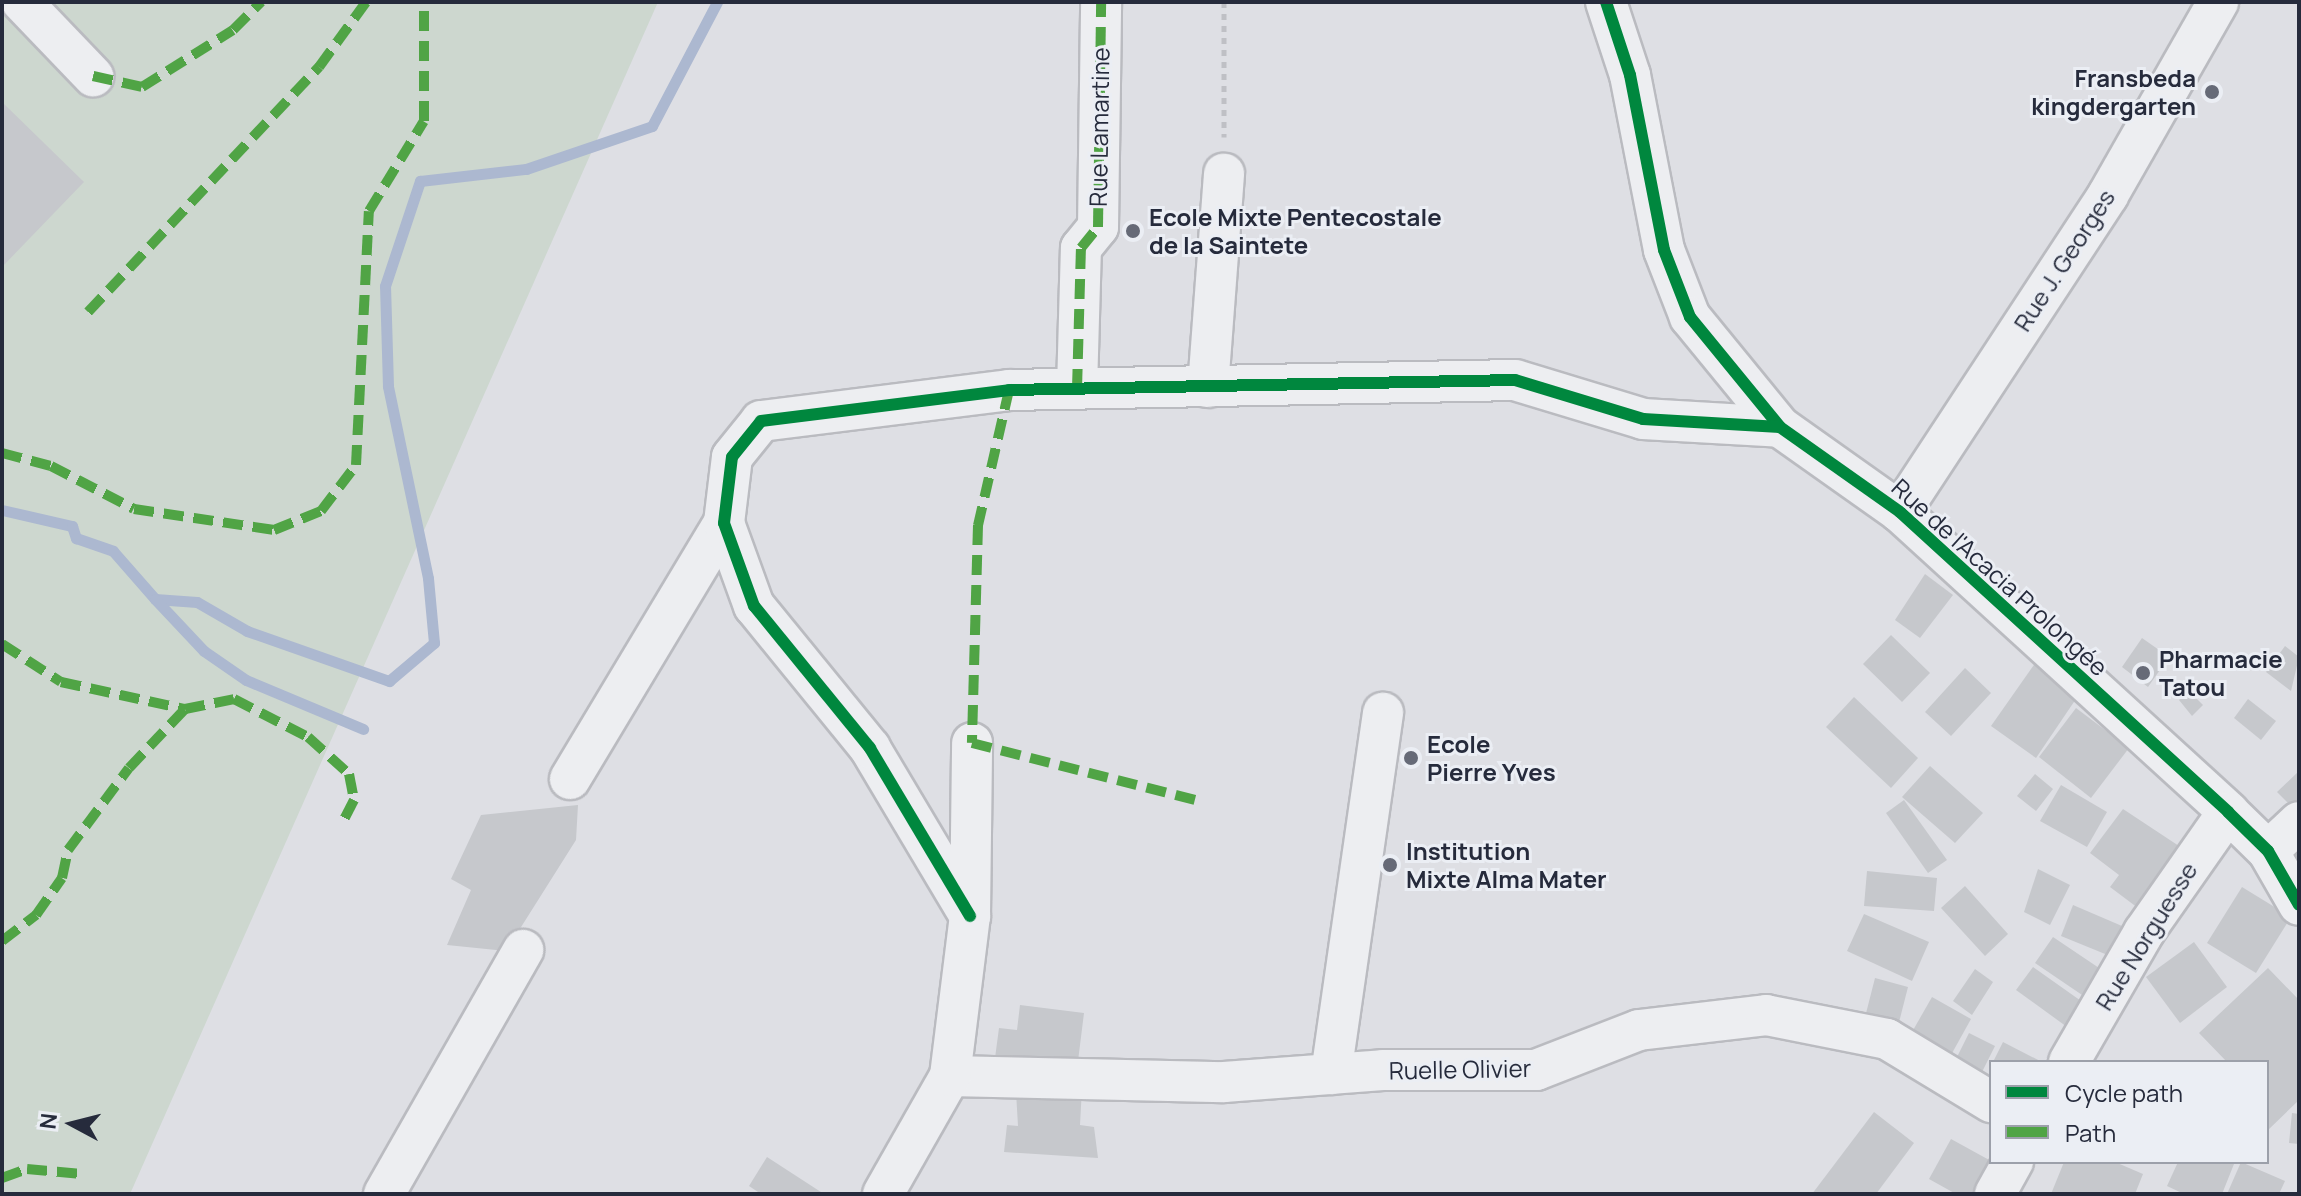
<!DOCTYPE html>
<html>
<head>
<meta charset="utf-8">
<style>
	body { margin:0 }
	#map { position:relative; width:2301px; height:1196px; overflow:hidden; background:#dedfe4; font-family:Manrope,sans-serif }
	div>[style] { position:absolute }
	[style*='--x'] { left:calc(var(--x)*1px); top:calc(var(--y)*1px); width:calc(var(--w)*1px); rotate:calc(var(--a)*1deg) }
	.green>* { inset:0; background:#cdd7cf }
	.stream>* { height:11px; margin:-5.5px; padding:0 5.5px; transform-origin:5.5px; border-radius:5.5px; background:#acb8d0 }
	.building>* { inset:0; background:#c6c8cc }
	.path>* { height:5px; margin-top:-2.5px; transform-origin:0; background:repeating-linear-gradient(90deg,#bfc0c5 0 6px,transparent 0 12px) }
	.roads { filter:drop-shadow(2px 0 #babbc0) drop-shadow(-2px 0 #babbc0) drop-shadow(0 2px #babbc0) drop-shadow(0 -2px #babbc0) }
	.minor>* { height:40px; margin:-20px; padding:0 20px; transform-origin:20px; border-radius:20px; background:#edeef1 }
	.quiet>* { height:10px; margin-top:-5px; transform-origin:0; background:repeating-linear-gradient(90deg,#50a445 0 20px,transparent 0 30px) }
	.cycleway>* { height:12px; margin:-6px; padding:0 6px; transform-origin:6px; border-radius:6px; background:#00873e }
	.dots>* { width:22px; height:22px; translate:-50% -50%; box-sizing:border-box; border:4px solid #ebeef4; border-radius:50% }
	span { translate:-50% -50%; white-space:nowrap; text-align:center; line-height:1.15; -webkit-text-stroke:6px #ebeef4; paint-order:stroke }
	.poi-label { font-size:24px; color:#262b3c; font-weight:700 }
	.right { translate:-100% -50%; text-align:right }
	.left { translate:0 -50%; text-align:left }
	.street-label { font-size:24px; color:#262b3c }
	.frame { position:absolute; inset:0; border:4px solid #262b3c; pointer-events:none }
	.legend { position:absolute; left:1989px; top:1060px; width:280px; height:104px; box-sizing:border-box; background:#ebeef4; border:2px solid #9ca0aa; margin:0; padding:10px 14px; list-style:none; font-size:24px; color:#262b3c }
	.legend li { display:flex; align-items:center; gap:16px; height:40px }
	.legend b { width:40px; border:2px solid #9ca0aa }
	.north { position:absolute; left:32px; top:1084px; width:80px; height:80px; -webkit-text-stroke:6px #ebeef4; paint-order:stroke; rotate:277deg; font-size:22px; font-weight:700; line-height:32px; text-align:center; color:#262b3c }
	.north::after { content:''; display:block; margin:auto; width:28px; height:36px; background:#262b3c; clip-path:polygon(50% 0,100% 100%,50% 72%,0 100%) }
</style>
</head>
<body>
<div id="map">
	<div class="green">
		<div style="clip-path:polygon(2px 2px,658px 2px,130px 1194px,2px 1194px)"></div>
	</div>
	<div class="stream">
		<div style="--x:2;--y:510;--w:72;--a:12.9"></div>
		<div style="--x:72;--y:526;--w:13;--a:72"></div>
		<div style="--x:76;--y:538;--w:39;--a:19"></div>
		<div style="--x:113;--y:551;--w:64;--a:48.8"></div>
		<div style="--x:155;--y:599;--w:42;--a:4.1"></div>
		<div style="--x:197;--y:602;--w:58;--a:30.1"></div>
		<div style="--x:247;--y:631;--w:151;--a:19.4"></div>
		<div style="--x:389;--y:681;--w:59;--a:-40.2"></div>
		<div style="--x:434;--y:643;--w:65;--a:-95.3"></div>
		<div style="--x:428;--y:578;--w:196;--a:-101.8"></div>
		<div style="--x:388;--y:386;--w:100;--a:-91.7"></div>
		<div style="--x:385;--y:286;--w:111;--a:-71.6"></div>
		<div style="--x:420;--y:181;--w:107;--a:-6.5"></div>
		<div style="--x:526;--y:169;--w:133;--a:-18.8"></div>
		<div style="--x:652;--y:126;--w:140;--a:-62.3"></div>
		<div style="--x:155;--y:599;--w:71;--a:46.7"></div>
		<div style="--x:204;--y:651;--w:51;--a:34.6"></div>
		<div style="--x:246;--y:680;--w:127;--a:22.7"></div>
	</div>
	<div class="building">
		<div style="clip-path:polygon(2px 102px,84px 182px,2px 267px)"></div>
		<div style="clip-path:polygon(1925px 574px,1953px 595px,1920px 638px,1895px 620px)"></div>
		<div style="clip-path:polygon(1891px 635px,1930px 673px,1902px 702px,1863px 664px)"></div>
		<div style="clip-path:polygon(2142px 638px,2169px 657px,2148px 687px,2122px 667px)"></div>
		<div style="clip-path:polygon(2285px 646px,2299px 657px,2291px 691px,2266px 672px)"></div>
		<div style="clip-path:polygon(2036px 662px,2080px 693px,2036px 758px,1991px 726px)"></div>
		<div style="clip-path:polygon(1965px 668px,1991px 693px,1951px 736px,1925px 712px)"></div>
		<div style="clip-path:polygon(2189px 691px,2203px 705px,2192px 716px,2179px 700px)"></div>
		<div style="clip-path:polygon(1854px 697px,1918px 758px,1891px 788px,1826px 727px)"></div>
		<div style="clip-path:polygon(2248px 699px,2276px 721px,2261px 740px,2234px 718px)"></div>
		<div style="clip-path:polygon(2076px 708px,2129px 748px,2091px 798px,2039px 757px)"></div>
		<div style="clip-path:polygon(1930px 766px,1983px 813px,1955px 843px,1902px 797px)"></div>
		<div style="clip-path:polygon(2299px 771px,2299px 814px,2277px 792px)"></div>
		<div style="clip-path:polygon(2035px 774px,2053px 789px,2036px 811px,2017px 796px)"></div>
		<div style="clip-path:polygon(2061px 785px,2107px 812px,2087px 847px,2040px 821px)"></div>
		<div style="clip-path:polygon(1904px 800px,1947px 860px,1928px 873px,1886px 813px)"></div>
		<div style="clip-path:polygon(578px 805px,576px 840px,506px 951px,447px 945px,471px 890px,451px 879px,481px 815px)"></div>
		<div style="clip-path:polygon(2123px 809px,2182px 848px,2138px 908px,2110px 887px,2119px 875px,2090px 853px)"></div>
		<div style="clip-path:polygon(2038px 869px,2070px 885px,2050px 925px,2024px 912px)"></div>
		<div style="clip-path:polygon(1867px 871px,1937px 878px,1934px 911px,1864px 906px)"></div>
		<div style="clip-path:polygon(1965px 886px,2008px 934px,1985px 956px,1941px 908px)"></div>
		<div style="clip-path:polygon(2242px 887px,2291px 917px,2256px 973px,2207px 943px)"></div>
		<div style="clip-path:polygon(2073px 905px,2122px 926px,2110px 956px,2061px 936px)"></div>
		<div style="clip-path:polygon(1864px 914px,1929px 942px,1912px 981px,1847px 951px)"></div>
		<div style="clip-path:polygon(2053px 937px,2105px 972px,2088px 999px,2035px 963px)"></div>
		<div style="clip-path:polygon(2194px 942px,2227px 987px,2180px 1023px,2146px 977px)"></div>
		<div style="clip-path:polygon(2033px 967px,2091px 1008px,2074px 1032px,2016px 990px)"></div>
		<div style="clip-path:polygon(2268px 968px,2299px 1000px,2299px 1100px,2267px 1131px,2267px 1062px,2227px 1062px,2199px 1033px)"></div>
		<div style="clip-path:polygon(1975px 969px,1993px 982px,1972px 1015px,1953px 1001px)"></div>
		<div style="clip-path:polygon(1875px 978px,1908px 987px,1895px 1038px,1862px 1029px)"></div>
		<div style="clip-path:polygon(1932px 997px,1971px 1019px,1951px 1055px,1912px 1032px)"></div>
		<div style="clip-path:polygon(1020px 1005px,1084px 1013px,1077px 1069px,995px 1058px,999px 1028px,1017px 1030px)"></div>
		<div style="clip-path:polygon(1969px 1033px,1995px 1046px,1978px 1080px,1952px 1067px)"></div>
		<div style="clip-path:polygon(2003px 1042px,2042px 1062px,1993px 1062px)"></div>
		<div style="clip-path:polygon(1082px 1088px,1080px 1125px,1094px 1127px,1098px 1158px,1004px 1152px,1007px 1125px,1018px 1126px,1016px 1092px)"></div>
		<div style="clip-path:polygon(1874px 1112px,1914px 1143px,1876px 1194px,1812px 1194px)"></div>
		<div style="clip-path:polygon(2292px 1113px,2299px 1114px,2299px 1144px,2289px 1143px)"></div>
		<div style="clip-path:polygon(1951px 1139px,1991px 1161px,1985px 1194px,1956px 1194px,1929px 1179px)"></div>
		<div style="clip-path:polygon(767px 1157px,824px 1194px,761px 1194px,749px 1186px)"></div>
		<div style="clip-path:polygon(2064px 1162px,2115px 1162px,2143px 1174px,2135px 1194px,2051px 1194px)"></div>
		<div style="clip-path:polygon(2178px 1162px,2229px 1162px,2234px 1164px,2222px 1194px,2184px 1194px,2167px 1186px)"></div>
		<div style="clip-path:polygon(2241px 1162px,2285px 1181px,2279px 1194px,2227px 1194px)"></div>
	</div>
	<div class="path">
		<div style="--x:1224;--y:2;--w:135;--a:90"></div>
	</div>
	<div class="roads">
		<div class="minor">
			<div style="--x:22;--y:2;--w:103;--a:46.2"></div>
			<div style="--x:1606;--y:2;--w:77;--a:71.8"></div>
			<div style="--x:1630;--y:75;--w:178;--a:79"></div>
			<div style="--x:1664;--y:250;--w:72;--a:68.8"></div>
			<div style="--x:1690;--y:317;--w:142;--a:50.7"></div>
			<div style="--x:1780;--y:427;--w:147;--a:35.3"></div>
			<div style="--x:1900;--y:512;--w:445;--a:42.4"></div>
			<div style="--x:2228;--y:812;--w:56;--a:44.3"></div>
			<div style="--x:2268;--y:851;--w:62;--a:60.1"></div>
			<div style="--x:1208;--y:387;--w:214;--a:-85.7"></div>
			<div style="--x:1077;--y:389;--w:141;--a:-88.4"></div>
			<div style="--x:1081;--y:248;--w:27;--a:-51"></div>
			<div style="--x:1098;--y:227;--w:225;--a:-89.2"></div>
			<div style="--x:1900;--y:512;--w:379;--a:-56.7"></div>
			<div style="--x:2108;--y:195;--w:222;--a:-60.3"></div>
			<div style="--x:570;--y:779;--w:299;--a:-59"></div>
			<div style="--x:2268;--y:851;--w:42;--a:-43.1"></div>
			<div style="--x:970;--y:916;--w:196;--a:-120.8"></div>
			<div style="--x:870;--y:748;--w:183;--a:-129.2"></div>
			<div style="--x:754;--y:606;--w:88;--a:-109.9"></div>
			<div style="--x:724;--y:523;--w:66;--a:-83.1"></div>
			<div style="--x:732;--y:457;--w:46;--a:-51.1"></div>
			<div style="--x:761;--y:421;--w:250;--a:-7.1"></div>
			<div style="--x:1009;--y:390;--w:506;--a:-1.13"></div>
			<div style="--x:1515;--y:380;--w:134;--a:16.9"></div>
			<div style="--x:1643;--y:419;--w:137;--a:3.3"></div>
			<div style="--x:2069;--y:1062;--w:150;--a:-60"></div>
			<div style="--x:2144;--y:932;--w:146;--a:-55"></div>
			<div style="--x:1331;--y:1074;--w:365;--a:-81.8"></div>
			<div style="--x:950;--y:1076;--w:274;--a:1.3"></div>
			<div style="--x:1224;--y:1082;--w:159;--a:-4.3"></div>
			<div style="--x:1383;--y:1070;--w:153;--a:0"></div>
			<div style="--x:1536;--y:1070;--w:110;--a:-21.2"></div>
			<div style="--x:1639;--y:1030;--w:128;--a:-6.7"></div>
			<div style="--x:1766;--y:1015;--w:123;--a:11.2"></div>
			<div style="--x:1887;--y:1039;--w:122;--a:31.2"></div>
			<div style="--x:384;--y:1194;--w:281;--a:-60.3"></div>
			<div style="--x:883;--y:1194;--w:136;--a:-60.4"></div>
			<div style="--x:950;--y:1076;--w:161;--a:-82.9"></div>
			<div style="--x:970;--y:916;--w:173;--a:-89.3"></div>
			<div style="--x:1995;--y:1194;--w:37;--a:-61"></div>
		</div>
	</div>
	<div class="quiet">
		<div style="--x:93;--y:76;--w:50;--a:12.7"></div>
		<div style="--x:142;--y:87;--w:107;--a:-32.1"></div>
		<div style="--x:233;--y:30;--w:40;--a:-45"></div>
		<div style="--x:88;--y:312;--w:337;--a:-46.7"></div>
		<div style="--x:319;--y:67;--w:80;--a:-54.1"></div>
		<div style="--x:1077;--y:389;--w:141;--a:-88.4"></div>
		<div style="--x:1081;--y:248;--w:27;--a:-51"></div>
		<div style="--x:1098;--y:227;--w:225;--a:-89.2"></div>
		<div style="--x:1009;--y:390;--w:139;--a:102.9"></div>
		<div style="--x:978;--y:525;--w:218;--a:91.6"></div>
		<div style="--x:972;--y:743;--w:235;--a:14.3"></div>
		<div style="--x:2;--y:453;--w:51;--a:14.9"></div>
		<div style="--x:51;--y:466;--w:93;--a:27.4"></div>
		<div style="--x:134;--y:509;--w:142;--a:8.5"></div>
		<div style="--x:274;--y:530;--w:51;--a:-22"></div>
		<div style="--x:321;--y:511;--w:58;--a:-52.7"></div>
		<div style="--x:356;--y:465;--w:254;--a:-87.1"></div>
		<div style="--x:369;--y:211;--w:105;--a:-58.6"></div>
		<div style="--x:424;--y:121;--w:119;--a:-90"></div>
		<div style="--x:2;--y:644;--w:70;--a:32.8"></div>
		<div style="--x:61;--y:682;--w:127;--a:12.3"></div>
		<div style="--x:2;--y:941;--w:43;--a:-37.4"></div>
		<div style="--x:36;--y:915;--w:45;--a:-54.9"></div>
		<div style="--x:62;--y:878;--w:29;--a:-78"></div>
		<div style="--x:68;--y:850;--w:102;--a:-53.4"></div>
		<div style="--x:129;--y:768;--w:81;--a:-46.5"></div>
		<div style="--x:185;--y:709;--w:50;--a:-11.5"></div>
		<div style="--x:234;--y:699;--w:83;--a:27.2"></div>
		<div style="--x:308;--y:737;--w:55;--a:42.1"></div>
		<div style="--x:349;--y:774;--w:26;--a:79"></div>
		<div style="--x:354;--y:800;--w:22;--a:117"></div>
		<div style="--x:2;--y:1178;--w:27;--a:-20"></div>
		<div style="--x:27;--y:1169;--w:55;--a:5.2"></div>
	</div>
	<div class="cycleway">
		<div style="--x:1606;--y:2;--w:77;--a:71.8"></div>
		<div style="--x:1630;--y:75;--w:178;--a:79"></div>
		<div style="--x:1664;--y:250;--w:72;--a:68.8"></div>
		<div style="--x:1690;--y:317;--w:142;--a:50.7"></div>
		<div style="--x:1780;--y:427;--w:147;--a:35.3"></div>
		<div style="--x:1900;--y:512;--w:445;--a:42.4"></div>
		<div style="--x:2228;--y:812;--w:56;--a:44.3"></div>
		<div style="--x:2268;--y:851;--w:62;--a:60.1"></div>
		<div style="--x:970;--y:916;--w:196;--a:-120.8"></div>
		<div style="--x:870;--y:748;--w:183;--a:-129.2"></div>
		<div style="--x:754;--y:606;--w:88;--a:-109.9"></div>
		<div style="--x:724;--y:523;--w:66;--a:-83.1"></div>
		<div style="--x:732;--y:457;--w:46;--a:-51.1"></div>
		<div style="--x:761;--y:421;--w:250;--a:-7.1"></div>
		<div style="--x:1009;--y:390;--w:506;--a:-1.13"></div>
		<div style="--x:1515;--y:380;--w:134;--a:16.9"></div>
		<div style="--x:1643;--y:419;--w:137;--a:3.3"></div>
	</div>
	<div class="dots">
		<div style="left:2212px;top:92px;background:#666a77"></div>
		<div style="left:1133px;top:231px;background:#666a77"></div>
		<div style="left:2143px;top:673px;background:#666a77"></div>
		<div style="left:1411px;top:758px;background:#666a77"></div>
		<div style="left:1390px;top:865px;background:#666a77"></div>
	</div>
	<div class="poi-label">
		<span class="right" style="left:2196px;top:92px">Fransbeda<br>kingdergarten</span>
		<span class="left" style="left:1149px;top:231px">Ecole Mixte Pentecostale<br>de la Saintete</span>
		<span class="left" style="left:2159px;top:673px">Pharmacie<br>Tatou</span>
		<span class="left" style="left:1427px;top:758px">Ecole<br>Pierre Yves</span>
		<span class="left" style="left:1406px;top:865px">Institution<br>Mixte Alma Mater</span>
	</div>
	<div class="street-label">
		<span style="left:1099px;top:127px;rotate:-89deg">Rue Lamartine</span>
		<span style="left:2064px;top:260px;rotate:-57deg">Rue J. Georges</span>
		<span style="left:2000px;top:577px;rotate:42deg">Rue de l'Acacia Prolongée</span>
		<span style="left:2146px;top:936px;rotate:-58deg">Rue Norguesse</span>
		<span style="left:1460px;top:1069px;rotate:-1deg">Ruelle Olivier</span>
	</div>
	<div class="frame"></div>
	<ul class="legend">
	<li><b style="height:10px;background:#00873e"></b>Cycle path</li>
	<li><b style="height:10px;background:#50a445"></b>Path</li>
	</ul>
	<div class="north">N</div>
</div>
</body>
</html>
